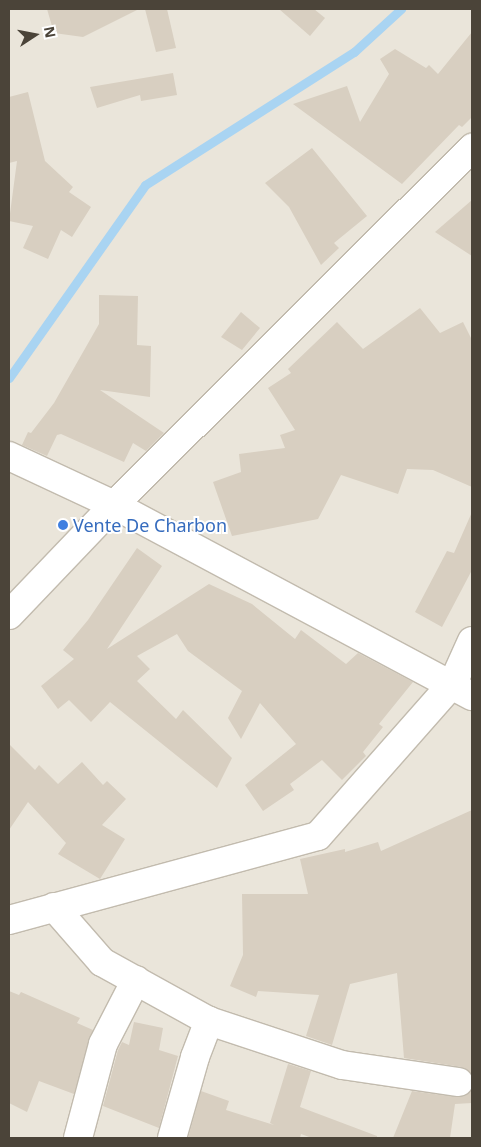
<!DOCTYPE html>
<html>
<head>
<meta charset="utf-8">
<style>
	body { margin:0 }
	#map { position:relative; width:481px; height:1147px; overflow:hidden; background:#f6f3ec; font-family:"Noto Sans",sans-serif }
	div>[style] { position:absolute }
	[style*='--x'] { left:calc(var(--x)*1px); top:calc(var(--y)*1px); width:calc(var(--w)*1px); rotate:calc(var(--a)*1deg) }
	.residential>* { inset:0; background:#eae5da }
	.stream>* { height:9px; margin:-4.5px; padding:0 4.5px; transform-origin:4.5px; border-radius:4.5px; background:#a9d4f2 }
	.building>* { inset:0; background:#d8cfc1 }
	.roads { filter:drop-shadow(1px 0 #c2bbae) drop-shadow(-1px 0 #c2bbae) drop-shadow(0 1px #c2bbae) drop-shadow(0 -1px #c2bbae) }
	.minor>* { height:28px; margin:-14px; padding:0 14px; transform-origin:14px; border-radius:14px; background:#fff }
	.dots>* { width:14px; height:14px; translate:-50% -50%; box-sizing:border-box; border:2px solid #fff; border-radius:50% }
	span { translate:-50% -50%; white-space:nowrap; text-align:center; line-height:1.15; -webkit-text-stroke:4px #fff; paint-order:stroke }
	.shop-label { font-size:18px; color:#366cbe }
	.left { translate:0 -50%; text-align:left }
	.frame { position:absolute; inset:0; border:10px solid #4b4439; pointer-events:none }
	.north { position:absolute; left:10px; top:10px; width:50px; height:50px; -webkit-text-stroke:4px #fff; paint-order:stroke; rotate:79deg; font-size:14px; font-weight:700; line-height:20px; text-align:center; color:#4b4439 }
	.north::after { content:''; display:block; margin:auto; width:18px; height:22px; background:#4b4439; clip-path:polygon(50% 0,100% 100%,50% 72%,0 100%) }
</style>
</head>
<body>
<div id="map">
	<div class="residential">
		<div style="clip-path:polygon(9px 9px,472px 9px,472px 1138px,9px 1138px)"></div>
	</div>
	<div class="stream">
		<div style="--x:9;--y:378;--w:236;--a:-54.8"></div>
		<div style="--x:145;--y:185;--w:248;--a:-32.5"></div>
		<div style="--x:354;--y:52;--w:64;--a:-42.5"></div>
	</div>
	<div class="building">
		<div style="clip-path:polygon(47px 9px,139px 9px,83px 37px,54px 33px)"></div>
		<div style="clip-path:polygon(145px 9px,167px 9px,176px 48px,156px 52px)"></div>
		<div style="clip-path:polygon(279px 9px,314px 9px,325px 18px,310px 36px)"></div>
		<div style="clip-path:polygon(472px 32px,472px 117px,462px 127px,459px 125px,402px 184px,293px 104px,347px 86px,360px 122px,389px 74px,380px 59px,395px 49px,426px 68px,429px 65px,438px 74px)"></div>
		<div style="clip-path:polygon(173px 73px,177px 95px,141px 101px,140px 95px,97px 108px,90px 87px)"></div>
		<div style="clip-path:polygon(28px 92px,45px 161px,73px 187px,69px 192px,91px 207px,72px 237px,61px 230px,48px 259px,23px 248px,33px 226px,9px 221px,17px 161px,9px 163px,9px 97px)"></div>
		<div style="clip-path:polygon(312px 148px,367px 216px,334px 243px,339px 248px,321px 265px,289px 207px,265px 183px)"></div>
		<div style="clip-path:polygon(472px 200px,472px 256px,435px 232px)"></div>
		<div style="clip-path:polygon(99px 295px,138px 296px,137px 345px,151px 346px,150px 397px,100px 390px,164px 433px,146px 451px,133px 443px,124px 462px,61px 434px,57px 435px,47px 456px,22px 445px,28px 432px,31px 433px,54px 403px,99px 324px)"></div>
		<div style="clip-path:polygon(420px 308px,440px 333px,463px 322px,472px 340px,472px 487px,433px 470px,407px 469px,398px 494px,341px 475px,318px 519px,232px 536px,213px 482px,241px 472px,239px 454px,285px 448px,280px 435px,295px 430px,268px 388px,291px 373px,288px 369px,337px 322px,363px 349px)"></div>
		<div style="clip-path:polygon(241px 312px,260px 328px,242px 350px,221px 337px)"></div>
		<div style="clip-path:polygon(472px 512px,472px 570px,442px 627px,415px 612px,447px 551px,454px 553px)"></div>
		<div style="clip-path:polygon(137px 548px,162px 566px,107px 649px,209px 584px,252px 604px,295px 639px,301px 630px,346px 664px,358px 653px,413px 682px,379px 724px,383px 727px,363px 752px,366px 756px,342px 780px,322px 760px,290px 784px,294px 790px,263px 811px,245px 785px,296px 744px,260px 703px,241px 739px,228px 718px,242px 691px,188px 651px,177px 634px,137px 656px,150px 669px,137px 681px,176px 719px,183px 710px,232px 758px,217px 788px,110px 702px,91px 722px,69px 700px,58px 709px,41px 686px,74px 659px,63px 650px,88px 620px)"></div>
		<div style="clip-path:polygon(9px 744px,35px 770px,39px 765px,58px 784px,82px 762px,103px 785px,107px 781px,126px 799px,102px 825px,125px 839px,100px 879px,58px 854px,66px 843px,28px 802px,9px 830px)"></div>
		<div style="clip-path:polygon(472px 810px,472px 1074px,461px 1067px,404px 1058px,397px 973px,350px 984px,332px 1045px,306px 1036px,319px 995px,258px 991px,256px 997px,230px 986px,243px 955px,242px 894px,308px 894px,300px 859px,345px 849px,345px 852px,378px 842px,381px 851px)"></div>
		<div style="clip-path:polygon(9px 991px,19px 995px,21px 992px,80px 1018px,77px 1023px,93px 1030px,74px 1094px,39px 1081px,27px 1112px,9px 1103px)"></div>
		<div style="clip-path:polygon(134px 1022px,163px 1028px,159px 1050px,178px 1056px,159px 1128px,103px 1106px,118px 1050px,122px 1042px,129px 1045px)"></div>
		<div style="clip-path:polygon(288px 1064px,311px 1071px,300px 1107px,377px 1136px,377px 1138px,312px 1138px,301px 1134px,300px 1138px,188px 1138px,201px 1091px,229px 1101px,226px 1110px,274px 1125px,270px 1123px)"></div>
		<div style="clip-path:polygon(472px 1090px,472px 1103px,455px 1104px,450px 1138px,393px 1138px,412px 1091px,457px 1097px,465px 1096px)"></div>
	</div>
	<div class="roads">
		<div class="minor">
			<div style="--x:9;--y:456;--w:116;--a:25"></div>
			<div style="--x:114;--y:505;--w:406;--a:28.1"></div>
			<div style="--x:9;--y:615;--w:152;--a:-46.3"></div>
			<div style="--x:114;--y:505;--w:506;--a:-44.92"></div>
			<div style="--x:54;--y:907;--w:73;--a:48.9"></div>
			<div style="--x:102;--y:962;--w:122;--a:28.9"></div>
			<div style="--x:209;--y:1021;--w:140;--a:18.3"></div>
			<div style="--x:342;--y:1065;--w:118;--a:8.3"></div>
			<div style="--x:9;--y:920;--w:320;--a:-15.2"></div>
			<div style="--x:318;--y:836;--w:204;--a:-48.6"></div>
			<div style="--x:453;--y:683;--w:46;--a:-65.7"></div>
			<div style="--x:78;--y:1138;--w:97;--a:-75.1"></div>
			<div style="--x:103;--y:1044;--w:72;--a:-62.7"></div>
			<div style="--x:172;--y:1138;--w:84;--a:-74.1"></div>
			<div style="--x:195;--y:1057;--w:39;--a:-69"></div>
		</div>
	</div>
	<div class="dots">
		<div style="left:63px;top:525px;background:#3f7fe0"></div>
	</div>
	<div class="shop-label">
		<span class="left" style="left:73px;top:525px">Vente De Charbon</span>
	</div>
	<div class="frame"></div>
	<div class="north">N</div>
</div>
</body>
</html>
